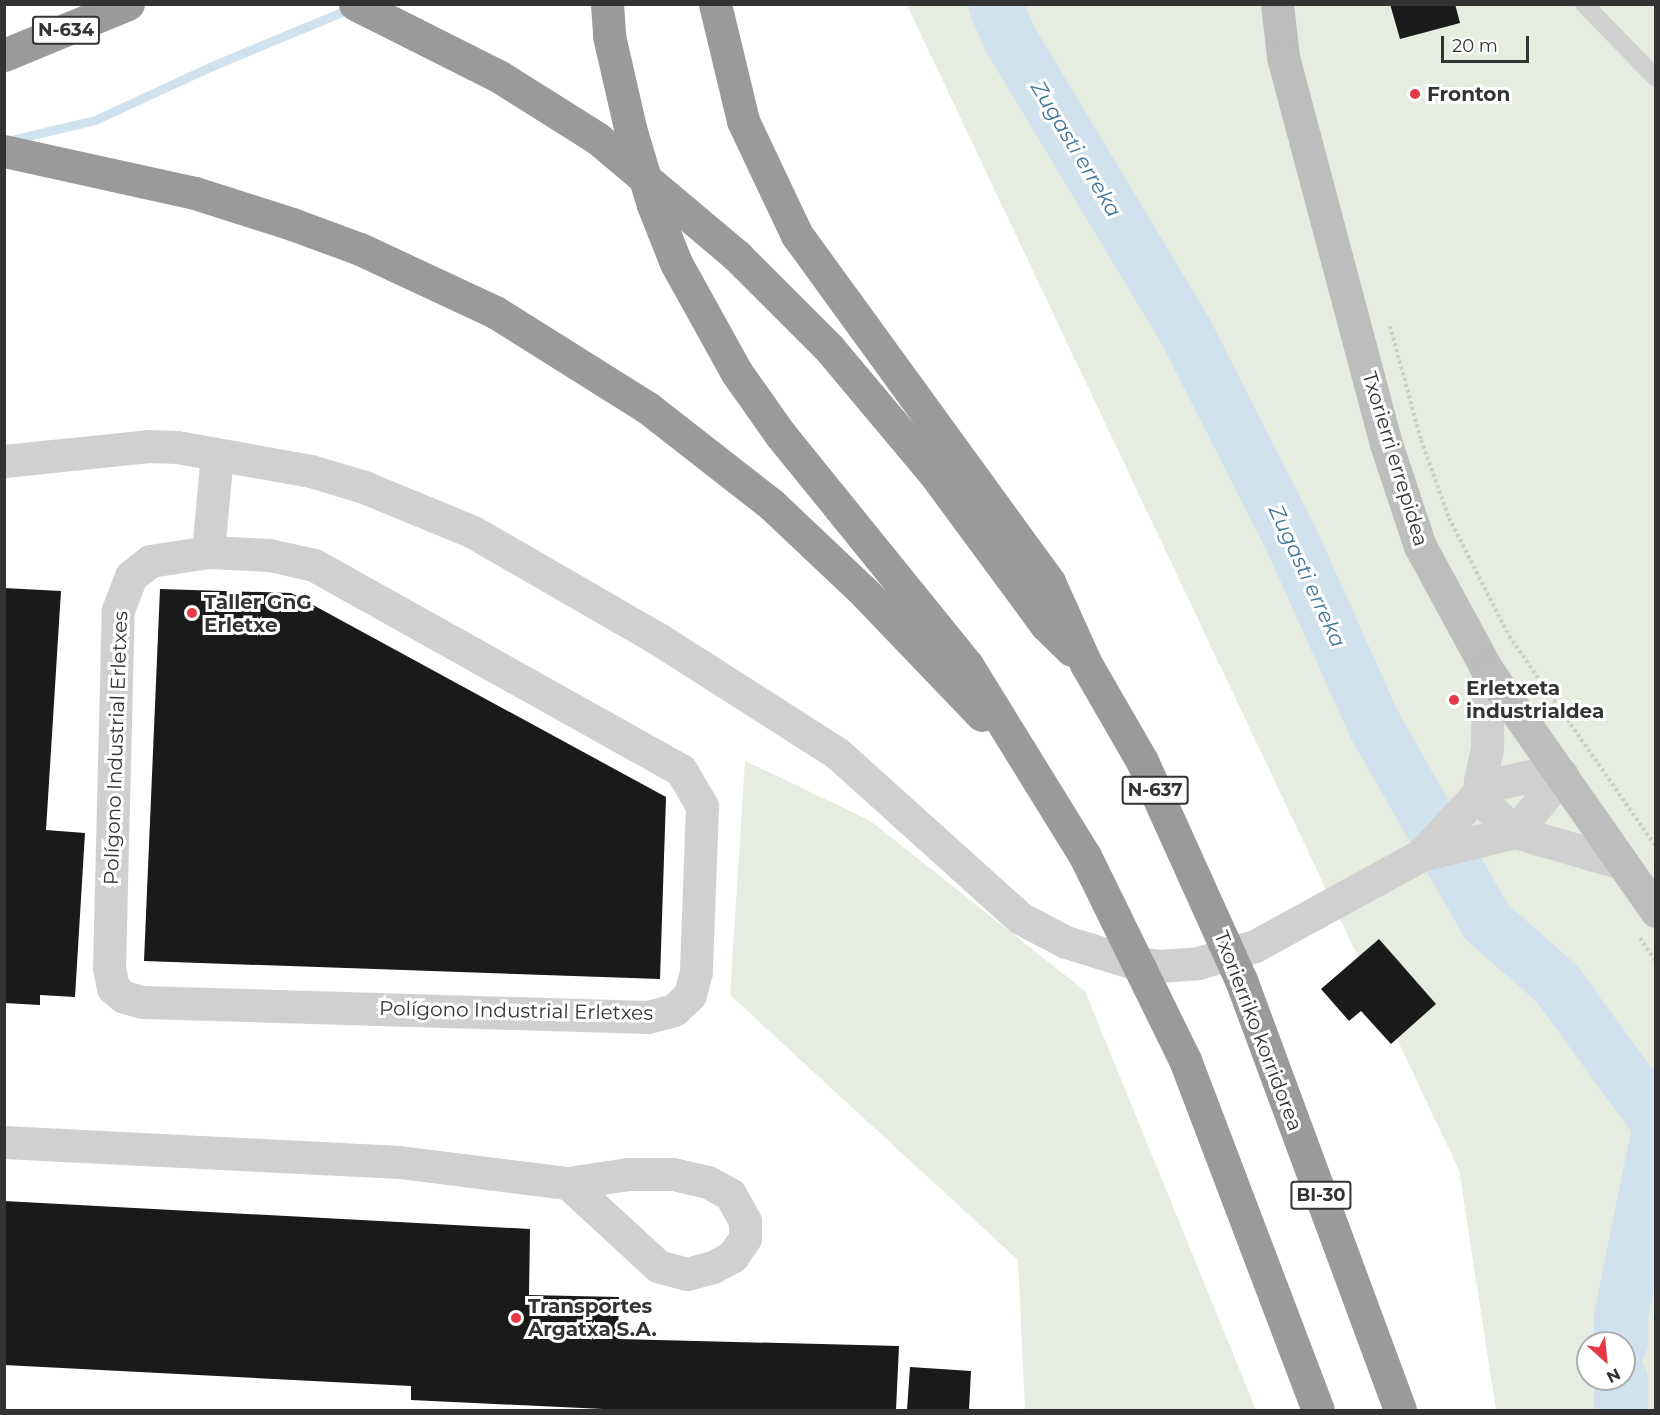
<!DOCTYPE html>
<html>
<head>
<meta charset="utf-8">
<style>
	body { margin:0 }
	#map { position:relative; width:1660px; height:1415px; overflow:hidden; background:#fff; font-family:Montserrat,sans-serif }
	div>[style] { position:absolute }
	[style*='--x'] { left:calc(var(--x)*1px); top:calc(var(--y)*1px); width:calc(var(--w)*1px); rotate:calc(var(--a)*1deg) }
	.green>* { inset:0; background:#e6ecdf }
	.stream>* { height:9px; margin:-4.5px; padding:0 4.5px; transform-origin:4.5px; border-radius:4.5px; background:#cfe2ee }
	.river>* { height:54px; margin:-27px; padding:0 27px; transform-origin:27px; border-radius:27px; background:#cfe2ee }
	.building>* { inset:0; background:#1a1a1a }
	.path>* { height:4px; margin-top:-2px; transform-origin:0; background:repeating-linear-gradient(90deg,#cdcdcd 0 3px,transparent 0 6px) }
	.lane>* { height:18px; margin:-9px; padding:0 9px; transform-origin:9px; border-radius:9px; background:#d0d0d0 }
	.street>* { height:33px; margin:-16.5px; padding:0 16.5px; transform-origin:16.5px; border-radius:16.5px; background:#d0d0d0 }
	.secondary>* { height:33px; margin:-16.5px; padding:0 16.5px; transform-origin:16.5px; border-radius:16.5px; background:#bdbdbd }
	.highway>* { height:33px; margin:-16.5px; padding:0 16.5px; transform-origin:16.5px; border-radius:16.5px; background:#9a9a9a }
	.dots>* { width:16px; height:16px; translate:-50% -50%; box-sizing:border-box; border:3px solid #fff; border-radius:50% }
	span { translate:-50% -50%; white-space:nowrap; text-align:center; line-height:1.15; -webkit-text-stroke:6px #fff; paint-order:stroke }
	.shield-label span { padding:2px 4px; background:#fff; border:2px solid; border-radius:4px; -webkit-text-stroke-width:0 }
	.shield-label { font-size:18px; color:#333; font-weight:700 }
	.poi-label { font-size:20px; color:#333; font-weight:700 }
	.left { translate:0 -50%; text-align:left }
	.street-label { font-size:20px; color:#333 }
	.water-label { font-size:21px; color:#3f7597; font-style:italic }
	.frame { position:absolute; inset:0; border:6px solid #333; pointer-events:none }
	.north { position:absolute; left:1576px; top:1331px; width:60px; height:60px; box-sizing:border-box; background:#fff; border:2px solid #adadad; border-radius:50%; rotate:153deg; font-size:16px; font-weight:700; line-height:24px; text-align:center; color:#333 }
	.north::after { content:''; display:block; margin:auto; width:21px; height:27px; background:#e63946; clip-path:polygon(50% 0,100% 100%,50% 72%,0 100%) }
	.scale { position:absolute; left:1441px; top:36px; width:88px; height:27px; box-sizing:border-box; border:3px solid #333; border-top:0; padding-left:8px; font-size:18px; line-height:21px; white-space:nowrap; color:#333; -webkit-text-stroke:4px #fff; paint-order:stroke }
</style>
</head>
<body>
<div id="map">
	<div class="green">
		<div style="clip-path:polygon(evenodd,907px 5px,1655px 5px,1655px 1410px,1496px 1410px,1459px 1170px,907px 5px,1588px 1343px,1624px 1343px,1624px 1379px,1588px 1379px,1588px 1343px)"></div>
		<div style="clip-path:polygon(745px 761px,869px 820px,1085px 991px,1256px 1410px,1025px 1410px,1018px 1260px,730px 995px)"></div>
	</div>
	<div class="stream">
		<div style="--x:7;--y:141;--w:90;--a:-13.4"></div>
		<div style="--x:95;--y:120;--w:129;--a:-24.8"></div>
		<div style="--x:212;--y:66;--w:151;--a:-22.6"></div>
	</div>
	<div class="river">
		<div style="--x:995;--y:4;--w:38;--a:67"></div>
		<div style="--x:1010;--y:39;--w:344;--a:59"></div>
		<div style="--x:1187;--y:334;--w:234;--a:63.1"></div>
		<div style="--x:1293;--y:543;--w:201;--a:65.9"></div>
		<div style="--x:1375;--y:726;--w:226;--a:60.3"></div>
		<div style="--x:1487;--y:922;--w:94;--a:41.5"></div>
		<div style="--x:1557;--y:984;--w:168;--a:53.9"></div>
		<div style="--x:1621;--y:1343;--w:27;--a:-90"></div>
		<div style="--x:1621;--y:1316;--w:176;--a:-78.5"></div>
		<div style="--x:1621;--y:1410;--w:31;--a:-90"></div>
	</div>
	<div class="building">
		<div style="clip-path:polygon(1390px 4px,1455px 4px,1460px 23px,1400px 39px)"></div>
		<div style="clip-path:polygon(4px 588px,61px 591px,46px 830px,85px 833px,75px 997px,40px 995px,40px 1005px,4px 1003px)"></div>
		<div style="clip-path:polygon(160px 589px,291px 593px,666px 797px,660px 979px,144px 961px)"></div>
		<div style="clip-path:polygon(1379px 939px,1436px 1004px,1391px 1044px,1361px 1011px,1349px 1021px,1321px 989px)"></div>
		<div style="clip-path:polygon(4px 1201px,530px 1229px,529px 1295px,619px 1297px,618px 1339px,899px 1346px,896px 1410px,624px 1410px,411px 1400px,411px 1386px,4px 1365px)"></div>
		<div style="clip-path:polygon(910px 1367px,971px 1371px,969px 1410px,907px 1410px)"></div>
	</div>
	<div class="path">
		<div style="--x:1390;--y:326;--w:118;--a:74.8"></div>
		<div style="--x:1421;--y:440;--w:83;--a:70.3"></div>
		<div style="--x:1449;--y:518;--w:132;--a:63"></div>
		<div style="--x:1509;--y:636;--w:257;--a:55.1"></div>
		<div style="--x:1640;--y:938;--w:29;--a:56"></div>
	</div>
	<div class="lane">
		<div style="--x:1584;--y:4;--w:103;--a:45.8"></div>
	</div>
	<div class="street">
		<div style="--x:4;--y:461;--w:145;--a:-5.9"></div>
		<div style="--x:148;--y:446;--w:29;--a:2"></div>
		<div style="--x:177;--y:447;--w:136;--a:10.2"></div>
		<div style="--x:311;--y:471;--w:55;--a:16.8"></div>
		<div style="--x:364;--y:487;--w:118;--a:22.4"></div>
		<div style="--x:473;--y:532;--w:216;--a:30"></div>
		<div style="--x:660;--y:640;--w:211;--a:32.6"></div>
		<div style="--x:838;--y:754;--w:245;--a:42"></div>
		<div style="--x:1020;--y:918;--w:52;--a:27.6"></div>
		<div style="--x:1066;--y:942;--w:68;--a:17.1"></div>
		<div style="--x:1131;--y:962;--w:28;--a:8"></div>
		<div style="--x:1159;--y:966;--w:39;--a:-4"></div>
		<div style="--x:1198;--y:963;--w:59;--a:-16.6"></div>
		<div style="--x:1255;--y:946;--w:189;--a:-28.7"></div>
		<div style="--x:1421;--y:855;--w:97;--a:-13.7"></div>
		<div style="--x:1515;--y:832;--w:74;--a:-50.5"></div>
		<div style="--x:208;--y:552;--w:61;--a:2.8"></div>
		<div style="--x:269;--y:555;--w:46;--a:12.5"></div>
		<div style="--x:314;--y:565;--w:420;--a:29.2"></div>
		<div style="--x:681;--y:770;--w:42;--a:59.7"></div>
		<div style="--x:702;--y:806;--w:166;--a:92.1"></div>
		<div style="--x:696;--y:972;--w:24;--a:105"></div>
		<div style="--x:690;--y:995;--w:22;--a:137"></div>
		<div style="--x:674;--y:1010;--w:27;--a:165"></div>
		<div style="--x:648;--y:1017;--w:506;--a:-178.3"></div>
		<div style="--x:142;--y:1002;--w:19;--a:-164"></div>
		<div style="--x:124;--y:997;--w:14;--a:-141"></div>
		<div style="--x:113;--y:988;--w:20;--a:-101"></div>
		<div style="--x:109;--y:968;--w:358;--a:-88.6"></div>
		<div style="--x:118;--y:610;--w:36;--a:-69"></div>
		<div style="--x:131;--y:576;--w:24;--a:-38"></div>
		<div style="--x:150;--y:561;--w:59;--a:-8.8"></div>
		<div style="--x:208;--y:552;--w:98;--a:-84.8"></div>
		<div style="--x:1488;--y:671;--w:77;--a:90.7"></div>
		<div style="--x:1487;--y:748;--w:35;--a:102"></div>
		<div style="--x:1480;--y:782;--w:25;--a:74"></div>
		<div style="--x:1487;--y:806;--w:38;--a:43"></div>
		<div style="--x:1515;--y:832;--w:111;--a:16.2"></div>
		<div style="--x:1421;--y:855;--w:78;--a:-47.1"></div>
		<div style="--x:1474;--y:798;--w:24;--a:-35"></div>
		<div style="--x:1494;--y:784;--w:46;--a:-12.5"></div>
		<div style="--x:1539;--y:774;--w:23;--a:2"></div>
		<div style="--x:4;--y:1142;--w:396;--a:2.9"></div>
		<div style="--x:399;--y:1162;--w:170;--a:7.1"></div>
		<div style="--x:568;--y:1183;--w:62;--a:-8.4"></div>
		<div style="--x:629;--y:1174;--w:44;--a:0"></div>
		<div style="--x:673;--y:1174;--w:36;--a:13"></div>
		<div style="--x:708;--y:1182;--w:25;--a:29"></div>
		<div style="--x:730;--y:1194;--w:31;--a:61"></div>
		<div style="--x:745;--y:1221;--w:17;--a:90"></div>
		<div style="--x:745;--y:1238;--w:22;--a:124"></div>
		<div style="--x:733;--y:1256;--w:23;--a:151"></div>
		<div style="--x:713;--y:1267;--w:27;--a:165"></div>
		<div style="--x:687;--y:1274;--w:30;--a:-165"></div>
		<div style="--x:658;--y:1266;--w:122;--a:-137.3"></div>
	</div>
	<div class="secondary">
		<div style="--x:1277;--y:4;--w:53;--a:83.5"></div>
		<div style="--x:1283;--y:57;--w:400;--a:75.1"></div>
		<div style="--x:1386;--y:444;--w:108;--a:71.6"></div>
		<div style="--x:1420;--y:546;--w:142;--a:61.5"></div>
		<div style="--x:1488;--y:671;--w:293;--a:55"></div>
	</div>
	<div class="highway">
		<div style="--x:355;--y:4;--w:162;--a:26.7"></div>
		<div style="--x:500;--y:77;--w:115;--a:32.2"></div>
		<div style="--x:597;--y:138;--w:183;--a:40.1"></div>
		<div style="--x:737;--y:256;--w:130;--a:45"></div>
		<div style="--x:829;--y:348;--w:163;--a:50"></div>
		<div style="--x:934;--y:473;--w:189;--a:53.6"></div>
		<div style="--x:1046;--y:625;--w:36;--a:44"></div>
		<div style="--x:607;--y:4;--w:32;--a:86"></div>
		<div style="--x:609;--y:36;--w:94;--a:77.1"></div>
		<div style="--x:630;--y:128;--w:80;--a:73.4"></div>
		<div style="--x:653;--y:205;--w:62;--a:68.4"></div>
		<div style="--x:676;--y:263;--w:126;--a:61"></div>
		<div style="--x:737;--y:373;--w:75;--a:54.8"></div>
		<div style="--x:780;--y:434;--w:297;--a:51"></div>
		<div style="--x:967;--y:665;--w:225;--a:58.3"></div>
		<div style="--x:1085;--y:856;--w:227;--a:63.9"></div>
		<div style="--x:1185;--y:1060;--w:374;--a:69.2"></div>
		<div style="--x:715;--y:4;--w:120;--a:76.5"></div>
		<div style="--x:743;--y:121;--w:126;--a:64.7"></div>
		<div style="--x:797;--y:235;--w:429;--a:54"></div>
		<div style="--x:1049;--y:582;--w:90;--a:65.7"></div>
		<div style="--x:1086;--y:664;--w:112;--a:60"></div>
		<div style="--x:1142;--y:761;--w:240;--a:65.7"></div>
		<div style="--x:1241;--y:980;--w:458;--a:69.7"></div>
		<div style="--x:4;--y:55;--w:134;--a:-22.4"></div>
		<div style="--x:4;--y:151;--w:196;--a:12.4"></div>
		<div style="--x:195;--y:193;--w:102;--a:17.7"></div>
		<div style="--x:292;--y:224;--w:72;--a:20.2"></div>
		<div style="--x:360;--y:249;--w:149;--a:25"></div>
		<div style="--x:495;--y:312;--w:181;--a:32.1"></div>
		<div style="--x:648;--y:408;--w:156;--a:38"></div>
		<div style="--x:771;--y:504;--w:129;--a:43.4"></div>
		<div style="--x:865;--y:593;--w:169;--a:46.2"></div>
	</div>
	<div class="dots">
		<div style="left:1415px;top:94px;background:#e63946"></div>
		<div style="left:192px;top:613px;background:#e63946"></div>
		<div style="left:1454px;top:700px;background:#e63946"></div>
		<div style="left:516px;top:1318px;background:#e63946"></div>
	</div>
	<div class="shield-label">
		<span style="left:66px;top:30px">N-634</span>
		<span style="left:1155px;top:790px">N-637</span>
		<span style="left:1321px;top:1195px">BI-30</span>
	</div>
	<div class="poi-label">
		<span class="left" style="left:1427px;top:94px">Fronton</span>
		<span class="left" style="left:204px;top:614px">Taller GnG<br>Erletxe</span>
		<span class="left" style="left:1466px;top:700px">Erletxeta<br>industrialdea</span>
		<span class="left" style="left:528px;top:1318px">Transportes<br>Argatxa S.A.</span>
	</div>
	<div class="street-label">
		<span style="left:1395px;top:459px;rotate:73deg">Txorierri errepidea</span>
		<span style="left:116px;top:748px;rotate:-88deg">Polígono Industrial Erletxes</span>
		<span style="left:516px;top:1011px;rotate:1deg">Polígono Industrial Erletxes</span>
		<span style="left:1258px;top:1031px;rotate:69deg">Txorierriko korridorea</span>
	</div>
	<div class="water-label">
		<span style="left:1076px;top:149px;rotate:59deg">Zugasti erreka</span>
		<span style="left:1307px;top:576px;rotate:65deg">Zugasti erreka</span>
	</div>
	<div class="frame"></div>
	<div class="north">N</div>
	<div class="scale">20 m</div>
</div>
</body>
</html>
